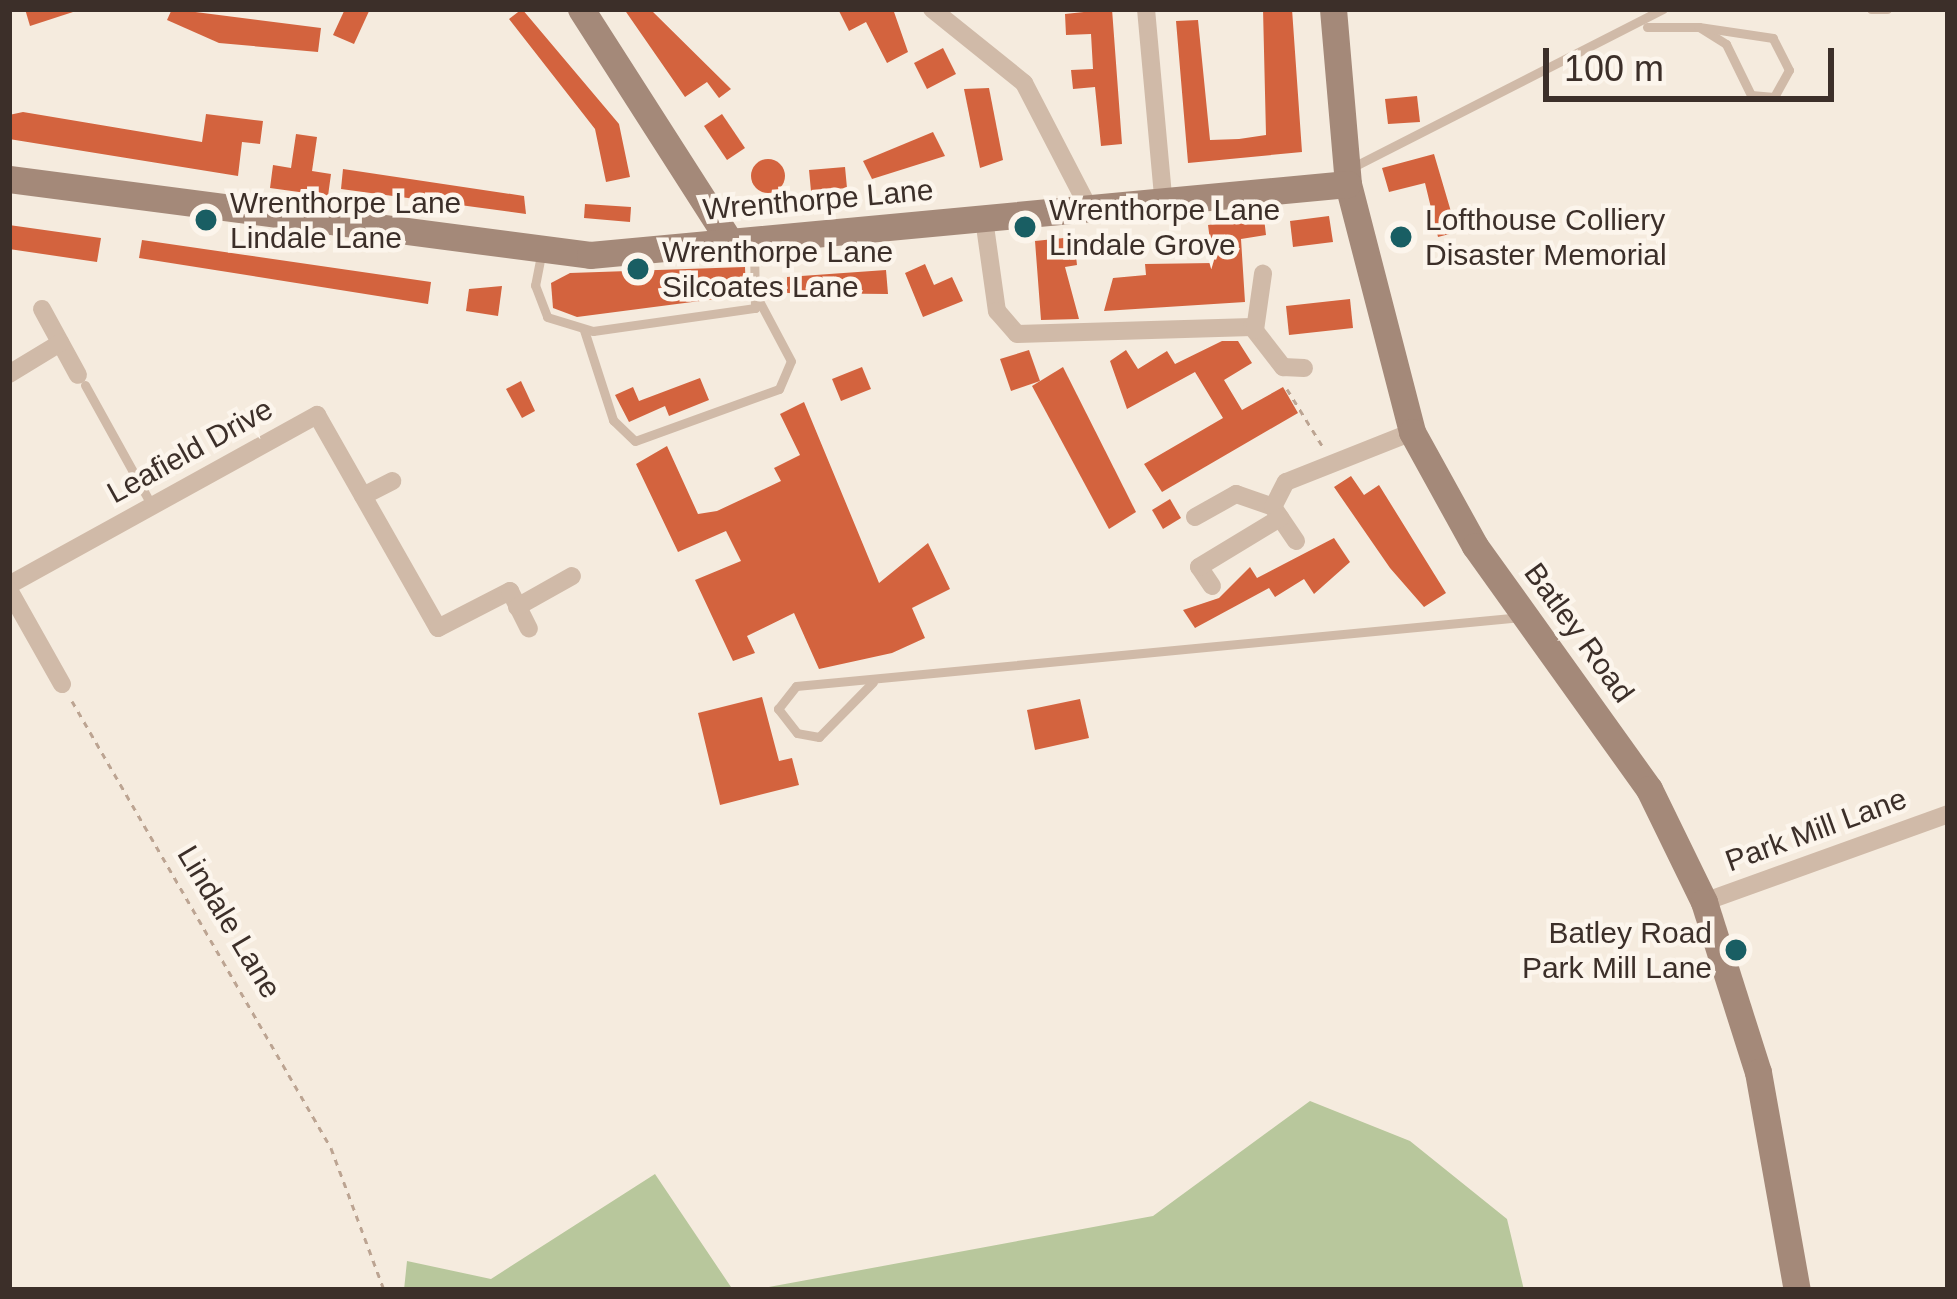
<!DOCTYPE html>
<html>
<head>
<meta charset="utf-8">
<style>
	body { margin:0 }
	#map { position:relative; width:1957px; height:1299px; overflow:hidden; background:#f5ebde; font-family:Arial,sans-serif }
	div>[style] { position:absolute }
	[style*='--x'] { left:calc(var(--x)*1px); top:calc(var(--y)*1px); width:calc(var(--w)*1px); rotate:calc(var(--a)*1deg) }
	.green>* { inset:0; background:#b8c79c }
	.building>* { inset:0; background:#d3633e }
	.round { border-radius:50% }
	.path>* { height:3px; margin-top:-1.5px; transform-origin:0; background:repeating-linear-gradient(90deg,#bca492 0 6px,transparent 0 12px) }
	.lane>* { height:9px; margin:-4.5px; padding:0 4.5px; transform-origin:4.5px; border-radius:4.5px; background:#d0baa8 }
	.street>* { height:18px; margin:-9px; padding:0 9px; transform-origin:9px; border-radius:9px; background:#d0baa8 }
	.secondary>* { height:27px; margin:-13.5px; padding:0 13.5px; transform-origin:13.5px; border-radius:13.5px; background:#a48979 }
	.dots>* { width:33px; height:33px; translate:-50% -50%; box-sizing:border-box; border:6px solid #fcf5ec; border-radius:50% }
	span { translate:-50% -50%; white-space:nowrap; text-align:center; line-height:1.15; -webkit-text-stroke:9px #fcf5ec; paint-order:stroke }
	.street-label { font-size:30px; color:#3c2f29 }
	.poi-label { font-size:30px; color:#3c2f29 }
	.left { translate:0 -50%; text-align:left }
	.right { translate:-100% -50%; text-align:right }
	.frame { position:absolute; inset:0; border:12px solid #3c2f29; pointer-events:none }
	.scale { position:absolute; left:1543px; top:48px; width:291px; height:54px; box-sizing:border-box; border:6px solid #3c2f29; border-top:0; padding-left:15px; font-size:36px; line-height:42px; white-space:nowrap; color:#3c2f29; -webkit-text-stroke:9px #fcf5ec; paint-order:stroke }
</style>
</head>
<body>
<div id="map">
	<div class="green">
		<div style="clip-path:polygon(1310px 1101px,1410px 1141px,1507px 1219px,1524px 1290px,753px 1290px,1153px 1216px)"></div>
		<div style="clip-path:polygon(655px 1174px,733px 1290px,404px 1290px,407px 1261px,491px 1279px)"></div>
	</div>
	<div class="building">
		<div style="clip-path:polygon(25px 9px,72px 9px,73px 12px,30px 26px)"></div>
		<div style="clip-path:polygon(172px 9px,321px 28px,318px 52px,219px 43px,167px 20px)"></div>
		<div style="clip-path:polygon(345px 9px,370px 9px,354px 44px,333px 35px)"></div>
		<div style="clip-path:polygon(522px 9px,619px 124px,630px 177px,606px 182px,595px 129px,509px 19px)"></div>
		<div style="clip-path:polygon(624px 9px,650px 9px,731px 89px,719px 98px,707px 82px,685px 97px)"></div>
		<div style="clip-path:polygon(838px 9px,893px 9px,908px 52px,887px 63px,866px 22px,849px 31px)"></div>
		<div style="clip-path:polygon(1112px 9px,1122px 144px,1101px 146px,1095px 87px,1073px 89px,1071px 70px,1093px 69px,1091px 34px,1066px 35px,1065px 14px)"></div>
		<div style="clip-path:polygon(1263px 9px,1292px 9px,1302px 152px,1188px 163px,1176px 21px,1198px 20px,1210px 140px,1239px 139px,1266px 135px)"></div>
		<div style="clip-path:polygon(943px 48px,956px 74px,927px 89px,914px 63px)"></div>
		<div style="clip-path:polygon(989px 88px,1003px 160px,980px 168px,964px 89px)"></div>
		<div style="clip-path:polygon(1417px 96px,1420px 122px,1388px 124px,1385px 99px)"></div>
		<div style="clip-path:polygon(206px 114px,263px 121px,260px 144px,242px 142px,238px 176px,9px 139px,9px 115px,23px 112px,202px 142px)"></div>
		<div style="clip-path:polygon(722px 114px,745px 148px,727px 160px,704px 126px)"></div>
		<div style="clip-path:polygon(933px 132px,945px 156px,872px 179px,863px 161px)"></div>
		<div style="clip-path:polygon(296px 134px,317px 137px,312px 171px,331px 174px,328px 196px,270px 188px,273px 165px,291px 168px)"></div>
		<div style="clip-path:polygon(1434px 154px,1457px 232px,1438px 237px,1425px 183px,1389px 192px,1382px 168px)"></div>
		<div class="round" style="left:751px;top:159px;width:34px;height:34px"></div>
		<div style="clip-path:polygon(845px 167px,847px 188px,811px 191px,809px 170px)"></div>
		<div style="clip-path:polygon(343px 169px,524px 196px,526px 214px,341px 189px)"></div>
		<div style="clip-path:polygon(585px 204px,631px 207px,630px 222px,584px 218px)"></div>
		<div style="clip-path:polygon(1329px 216px,1333px 242px,1293px 247px,1290px 221px)"></div>
		<div style="clip-path:polygon(1264px 218px,1266px 235px,1241px 239px,1245px 302px,1104px 311px,1113px 278px,1146px 275px,1145px 264px,1213px 263px,1208px 225px)"></div>
		<div style="clip-path:polygon(9px 225px,101px 238px,97px 262px,9px 249px)"></div>
		<div style="clip-path:polygon(1064px 238px,1075px 247px,1077px 265px,1065px 267px,1079px 319px,1041px 320px,1035px 241px)"></div>
		<div style="clip-path:polygon(142px 240px,431px 282px,428px 304px,139px 258px)"></div>
		<div style="clip-path:polygon(925px 264px,934px 285px,952px 277px,963px 301px,923px 317px,905px 273px)"></div>
		<div style="clip-path:polygon(745px 267px,746px 295px,577px 317px,553px 308px,551px 283px,570px 273px)"></div>
		<div style="clip-path:polygon(886px 270px,888px 294px,787px 293px,787px 277px)"></div>
		<div style="clip-path:polygon(502px 286px,498px 316px,466px 311px,469px 289px)"></div>
		<div style="clip-path:polygon(1350px 299px,1353px 328px,1289px 335px,1286px 306px)"></div>
		<div style="clip-path:polygon(1222px 341px,1238px 341px,1252px 363px,1224px 380px,1242px 410px,1283px 387px,1298px 413px,1162px 492px,1144px 464px,1223px 418px,1195px 372px,1127px 409px,1110px 361px,1126px 350px,1138px 369px,1167px 351px,1175px 364px)"></div>
		<div style="clip-path:polygon(1029px 350px,1040px 381px,1011px 391px,1000px 359px)"></div>
		<div style="clip-path:polygon(862px 367px,871px 389px,841px 401px,832px 379px)"></div>
		<div style="clip-path:polygon(1063px 367px,1136px 512px,1109px 529px,1032px 386px)"></div>
		<div style="clip-path:polygon(700px 378px,709px 400px,669px 416px,665px 406px,629px 422px,615px 395px,633px 387px,639px 401px)"></div>
		<div style="clip-path:polygon(521px 381px,535px 411px,522px 418px,506px 389px)"></div>
		<div style="clip-path:polygon(804px 402px,879px 583px,928px 543px,950px 589px,912px 608px,925px 638px,892px 653px,819px 669px,794px 613px,747px 636px,755px 653px,733px 661px,695px 580px,741px 561px,726px 531px,678px 552px,636px 464px,667px 446px,698px 514px,717px 511px,781px 481px,774px 468px,800px 455px,780px 414px)"></div>
		<div style="clip-path:polygon(1351px 476px,1364px 495px,1379px 485px,1446px 593px,1424px 607px,1390px 568px,1334px 487px)"></div>
		<div style="clip-path:polygon(1170px 499px,1181px 518px,1163px 529px,1152px 510px)"></div>
		<div style="clip-path:polygon(1334px 538px,1350px 562px,1314px 594px,1304px 579px,1275px 597px,1269px 588px,1195px 628px,1183px 610px,1219px 598px,1250px 567px,1257px 578px)"></div>
		<div style="clip-path:polygon(762px 697px,779px 761px,792px 758px,799px 785px,720px 805px,698px 713px)"></div>
		<div style="clip-path:polygon(1080px 699px,1089px 738px,1035px 750px,1027px 710px)"></div>
	</div>
	<div class="path">
		<div style="--x:1287;--y:389;--w:68;--a:58.2"></div>
		<div style="--x:72;--y:701;--w:517;--a:59.91"></div>
		<div style="--x:331;--y:1148;--w:152;--a:69.5"></div>
	</div>
	<div class="lane">
		<div style="--x:1871;--y:9;--w:16;--a:0"></div>
		<div style="--x:1647;--y:27;--w:52;--a:0"></div>
		<div style="--x:1699;--y:27;--w:32;--a:32"></div>
		<div style="--x:1726;--y:44;--w:57;--a:63.9"></div>
		<div style="--x:1751;--y:95;--w:23;--a:5"></div>
		<div style="--x:1774;--y:97;--w:31;--a:-61"></div>
		<div style="--x:1789;--y:70;--w:36;--a:-117"></div>
		<div style="--x:1773;--y:38;--w:75;--a:-171.5"></div>
		<div style="--x:1351;--y:168;--w:350;--a:-27"></div>
		<div style="--x:541;--y:255;--w:31;--a:101"></div>
		<div style="--x:535;--y:285;--w:34;--a:69"></div>
		<div style="--x:547;--y:317;--w:48;--a:16.9"></div>
		<div style="--x:593;--y:331;--w:164;--a:-8.1"></div>
		<div style="--x:755;--y:308;--w:65;--a:-90.9"></div>
		<div style="--x:584;--y:330;--w:95;--a:72.1"></div>
		<div style="--x:613;--y:420;--w:30;--a:44"></div>
		<div style="--x:635;--y:441;--w:153;--a:-19.9"></div>
		<div style="--x:779;--y:389;--w:30;--a:-67"></div>
		<div style="--x:791;--y:361;--w:72;--a:-118"></div>
		<div style="--x:85;--y:385;--w:138;--a:61"></div>
		<div style="--x:873;--y:682;--w:77;--a:134.5"></div>
		<div style="--x:819;--y:737;--w:22;--a:-170"></div>
		<div style="--x:797;--y:733;--w:31;--a:-128"></div>
		<div style="--x:778;--y:709;--w:29;--a:-52"></div>
		<div style="--x:796;--y:686;--w:729;--a:-5.43"></div>
	</div>
	<div class="street">
		<div style="--x:932;--y:9;--w:118;--a:38.8"></div>
		<div style="--x:1024;--y:83;--w:145;--a:62.6"></div>
		<div style="--x:1146;--y:9;--w:199;--a:84.8"></div>
		<div style="--x:984;--y:219;--w:93;--a:82"></div>
		<div style="--x:997;--y:311;--w:30;--a:49"></div>
		<div style="--x:1017;--y:334;--w:235;--a:-1.7"></div>
		<div style="--x:1252;--y:327;--w:51;--a:52.2"></div>
		<div style="--x:1283;--y:367;--w:21;--a:3"></div>
		<div style="--x:42;--y:309;--w:75;--a:61.4"></div>
		<div style="--x:1255;--y:330;--w:57;--a:-81.9"></div>
		<div style="--x:9;--y:374;--w:60;--a:-31.3"></div>
		<div style="--x:363;--y:496;--w:33;--a:-27"></div>
		<div style="--x:1195;--y:517;--w:47;--a:-29.3"></div>
		<div style="--x:1236;--y:494;--w:39;--a:19"></div>
		<div style="--x:1296;--y:541;--w:41;--a:-124.1"></div>
		<div style="--x:1273;--y:507;--w:28;--a:-63"></div>
		<div style="--x:1286;--y:482;--w:136;--a:-21.6"></div>
		<div style="--x:9;--y:585;--w:352;--a:-28.9"></div>
		<div style="--x:317;--y:415;--w:245;--a:60.4"></div>
		<div style="--x:438;--y:628;--w:81;--a:-27.2"></div>
		<div style="--x:510;--y:591;--w:42;--a:63.4"></div>
		<div style="--x:1212;--y:586;--w:23;--a:-124"></div>
		<div style="--x:1199;--y:567;--w:95;--a:-31.2"></div>
		<div style="--x:9;--y:590;--w:108;--a:60.6"></div>
		<div style="--x:517;--y:607;--w:63;--a:-29.4"></div>
		<div style="--x:1704;--y:902;--w:259;--a:-19.8"></div>
	</div>
	<div class="secondary">
		<div style="--x:581;--y:9;--w:274;--a:57.4"></div>
		<div style="--x:1333;--y:9;--w:176;--a:85.1"></div>
		<div style="--x:1348;--y:184;--w:256;--a:75.5"></div>
		<div style="--x:1412;--y:432;--w:130;--a:61.1"></div>
		<div style="--x:1475;--y:546;--w:299;--a:54.4"></div>
		<div style="--x:1649;--y:789;--w:126;--a:64"></div>
		<div style="--x:1704;--y:902;--w:178;--a:72.4"></div>
		<div style="--x:1758;--y:1072;--w:221;--a:79.9"></div>
		<div style="--x:9;--y:179;--w:586;--a:7.45"></div>
		<div style="--x:590;--y:255;--w:761;--a:-5.35"></div>
	</div>
	<div class="dots">
		<div style="left:206px;top:220px;background:#195e63"></div>
		<div style="left:1025px;top:227px;background:#195e63"></div>
		<div style="left:1401px;top:237px;background:#195e63"></div>
		<div style="left:638px;top:269px;background:#195e63"></div>
		<div style="left:1736px;top:950px;background:#195e63"></div>
	</div>
	<div class="street-label">
		<span style="left:818px;top:200px;rotate:-5deg">Wrenthorpe Lane</span>
		<span style="left:190px;top:451px;rotate:-29deg">Leafield Drive</span>
		<span style="left:1579px;top:633px;rotate:54deg">Batley Road</span>
		<span style="left:1816px;top:830px;rotate:-20deg">Park Mill Lane</span>
		<span style="left:229px;top:922px;rotate:59deg">Lindale Lane</span>
	</div>
	<div class="poi-label">
		<span class="left" style="left:230px;top:220px">Wrenthorpe Lane<br>Lindale Lane</span>
		<span class="left" style="left:1049px;top:227px">Wrenthorpe Lane<br>Lindale Grove</span>
		<span class="left" style="left:1425px;top:237px">Lofthouse Colliery<br>Disaster Memorial</span>
		<span class="left" style="left:662px;top:269px">Wrenthorpe Lane<br>Silcoates Lane</span>
		<span class="right" style="left:1712px;top:950px">Batley Road<br>Park Mill Lane</span>
	</div>
	<div class="frame"></div>
	<div class="scale">100 m</div>
</div>
</body>
</html>
